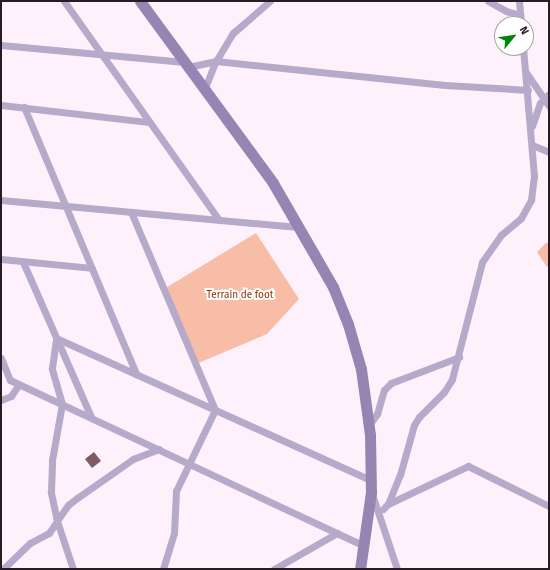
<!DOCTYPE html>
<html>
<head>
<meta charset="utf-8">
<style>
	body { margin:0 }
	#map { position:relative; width:550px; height:570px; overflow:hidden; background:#fef1fb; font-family:"Fira Sans",sans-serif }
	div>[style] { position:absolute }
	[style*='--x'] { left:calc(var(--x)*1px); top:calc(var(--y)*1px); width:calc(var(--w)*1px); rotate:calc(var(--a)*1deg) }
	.green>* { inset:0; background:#f7bda7 }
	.building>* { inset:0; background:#7d5b60 }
	.street>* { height:7px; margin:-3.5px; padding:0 3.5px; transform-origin:3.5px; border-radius:3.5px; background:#b5aac9 }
	.secondary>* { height:11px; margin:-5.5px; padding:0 5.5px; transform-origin:5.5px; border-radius:5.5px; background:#9685b3 }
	span { translate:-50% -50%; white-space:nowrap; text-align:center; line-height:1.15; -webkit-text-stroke:4px #fff; paint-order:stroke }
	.park-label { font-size:10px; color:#893000 }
	.frame { position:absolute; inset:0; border:2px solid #271c24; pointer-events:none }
	.north { position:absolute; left:494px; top:16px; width:40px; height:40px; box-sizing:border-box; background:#fff; border:1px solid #a9a4a7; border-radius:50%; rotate:61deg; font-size:11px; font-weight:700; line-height:16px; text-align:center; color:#271c24 }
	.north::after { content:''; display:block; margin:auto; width:14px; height:18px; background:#018508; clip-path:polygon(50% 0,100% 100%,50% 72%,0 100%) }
</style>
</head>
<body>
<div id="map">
	<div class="green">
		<div style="clip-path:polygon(256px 233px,299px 299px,267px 334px,196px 364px,164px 289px)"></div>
		<div style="clip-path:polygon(546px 243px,549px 243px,549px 266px,547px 267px,537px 252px)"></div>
	</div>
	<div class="building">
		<div style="clip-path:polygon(94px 452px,101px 461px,92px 468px,85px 459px)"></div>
	</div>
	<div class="street">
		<div style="--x:64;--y:1;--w:268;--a:54.7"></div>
		<div style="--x:488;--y:1;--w:21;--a:29"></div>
		<div style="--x:506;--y:11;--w:15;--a:16"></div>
		<div style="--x:519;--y:1;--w:23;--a:85"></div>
		<div style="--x:1;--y:45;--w:184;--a:5.3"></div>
		<div style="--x:188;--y:67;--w:29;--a:-12"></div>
		<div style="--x:216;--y:61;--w:230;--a:6"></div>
		<div style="--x:445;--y:85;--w:83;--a:3.4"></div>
		<div style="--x:525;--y:71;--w:42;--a:55.6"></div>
		<div style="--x:204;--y:90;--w:31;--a:-68"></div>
		<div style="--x:216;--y:61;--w:33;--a:-59"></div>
		<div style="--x:233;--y:33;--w:49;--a:-40.9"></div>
		<div style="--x:1;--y:105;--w:149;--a:6.6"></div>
		<div style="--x:24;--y:107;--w:290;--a:67.2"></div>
		<div style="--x:532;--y:126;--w:24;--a:-71"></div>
		<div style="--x:540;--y:103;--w:13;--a:-45"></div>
		<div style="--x:532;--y:145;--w:18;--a:22"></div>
		<div style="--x:1;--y:200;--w:299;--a:5.2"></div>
		<div style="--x:131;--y:212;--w:215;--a:67"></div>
		<div style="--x:215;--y:410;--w:90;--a:115.7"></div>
		<div style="--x:176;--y:491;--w:42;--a:92.7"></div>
		<div style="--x:174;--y:533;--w:38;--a:107"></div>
		<div style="--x:1;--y:259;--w:91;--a:5.6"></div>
		<div style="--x:23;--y:262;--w:169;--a:66.3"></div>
		<div style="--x:1;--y:358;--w:24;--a:68"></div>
		<div style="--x:10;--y:380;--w:392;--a:25.1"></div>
		<div style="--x:1;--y:400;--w:11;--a:-22"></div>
		<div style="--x:11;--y:396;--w:14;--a:-56"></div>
		<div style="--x:369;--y:425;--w:14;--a:-54"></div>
		<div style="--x:377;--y:414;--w:25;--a:-74"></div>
		<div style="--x:384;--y:390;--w:10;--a:-45"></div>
		<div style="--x:391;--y:383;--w:73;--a:-20.9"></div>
		<div style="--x:159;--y:449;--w:28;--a:159"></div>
		<div style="--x:133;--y:459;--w:68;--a:145.1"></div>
		<div style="--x:77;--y:498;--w:11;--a:142"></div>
		<div style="--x:68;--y:505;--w:19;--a:125"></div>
		<div style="--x:57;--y:521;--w:30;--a:-102"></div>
		<div style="--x:51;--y:492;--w:32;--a:-88"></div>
		<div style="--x:52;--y:460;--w:57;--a:-79.9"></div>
		<div style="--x:62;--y:404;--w:37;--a:-106"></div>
		<div style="--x:52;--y:368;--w:30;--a:-82"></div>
		<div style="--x:56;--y:338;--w:347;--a:24.3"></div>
		<div style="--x:372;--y:494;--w:79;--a:71.6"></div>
		<div style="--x:388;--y:504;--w:89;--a:-25.4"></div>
		<div style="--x:468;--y:466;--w:90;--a:26.3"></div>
		<div style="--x:383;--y:509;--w:7;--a:-45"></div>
		<div style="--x:388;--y:504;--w:31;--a:-68"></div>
		<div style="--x:400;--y:475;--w:52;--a:-74.4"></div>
		<div style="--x:414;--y:425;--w:9;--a:-58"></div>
		<div style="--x:419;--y:417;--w:35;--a:-45"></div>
		<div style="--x:444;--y:392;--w:15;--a:-58"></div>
		<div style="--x:452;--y:379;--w:121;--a:-75.6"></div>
		<div style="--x:482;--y:262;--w:33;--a:-55"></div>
		<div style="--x:501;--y:235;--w:26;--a:-40"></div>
		<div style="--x:521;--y:218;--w:21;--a:-61"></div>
		<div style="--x:531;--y:200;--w:24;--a:-83"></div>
		<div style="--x:534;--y:176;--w:128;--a:-94.9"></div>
		<div style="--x:3;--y:569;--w:37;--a:-44"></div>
		<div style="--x:30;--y:543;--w:21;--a:-28"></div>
		<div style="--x:49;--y:533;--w:14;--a:-56"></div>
		<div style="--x:57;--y:521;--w:51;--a:71.6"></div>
		<div style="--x:274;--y:569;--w:73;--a:-29.7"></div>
	</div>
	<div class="secondary">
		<div style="--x:140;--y:1;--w:225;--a:53.8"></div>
		<div style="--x:273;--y:183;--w:120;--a:60"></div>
		<div style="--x:333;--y:287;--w:40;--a:68"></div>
		<div style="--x:348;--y:324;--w:47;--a:73.9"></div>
		<div style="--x:361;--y:369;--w:67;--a:82.2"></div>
		<div style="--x:370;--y:435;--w:57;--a:89"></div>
		<div style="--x:371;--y:492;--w:78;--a:98.1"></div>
	</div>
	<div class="park-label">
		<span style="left:240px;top:296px">Terrain de foot</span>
	</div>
	<div class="frame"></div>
	<div class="north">N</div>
</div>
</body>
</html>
